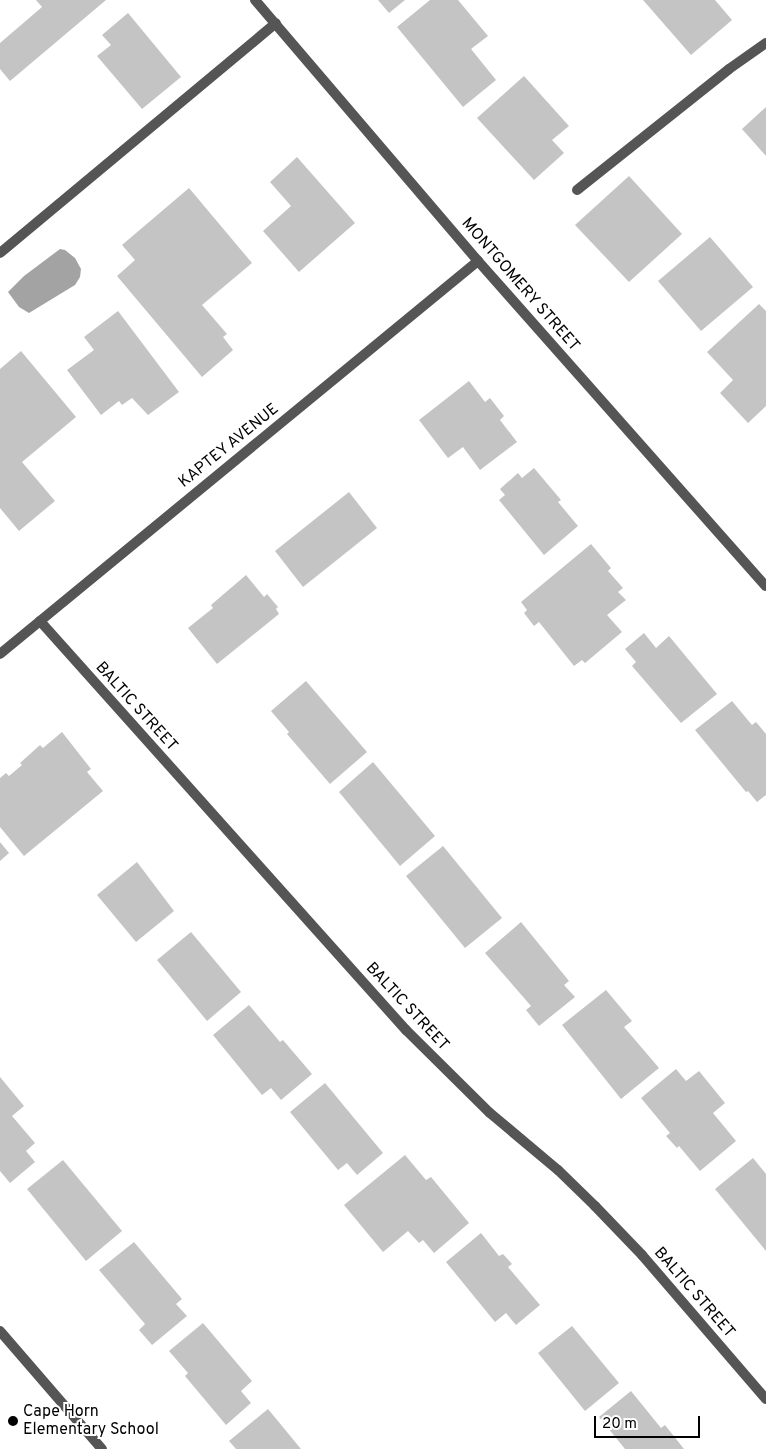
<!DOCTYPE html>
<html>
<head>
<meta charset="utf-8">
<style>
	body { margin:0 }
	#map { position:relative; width:766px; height:1449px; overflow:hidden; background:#fff; font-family:Overpass,sans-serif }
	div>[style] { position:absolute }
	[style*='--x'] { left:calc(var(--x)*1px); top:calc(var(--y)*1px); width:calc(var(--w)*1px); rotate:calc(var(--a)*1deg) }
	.water>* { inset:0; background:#a3a3a3 }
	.building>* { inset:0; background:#c4c4c4 }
	.lane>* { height:10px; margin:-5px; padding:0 5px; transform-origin:5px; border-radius:5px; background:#555 }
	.street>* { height:10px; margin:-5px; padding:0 5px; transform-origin:5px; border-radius:5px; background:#555 }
	.dots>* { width:14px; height:14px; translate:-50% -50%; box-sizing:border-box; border:2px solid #fff; border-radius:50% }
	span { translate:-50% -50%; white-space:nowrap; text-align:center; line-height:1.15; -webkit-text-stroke:4px #fff; paint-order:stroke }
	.street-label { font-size:16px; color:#000 }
	.poi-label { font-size:16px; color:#000 }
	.left { translate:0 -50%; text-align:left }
	.scale { position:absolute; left:594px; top:1416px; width:106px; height:22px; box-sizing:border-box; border:2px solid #000; border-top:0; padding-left:6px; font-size:15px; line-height:18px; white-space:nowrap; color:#000; -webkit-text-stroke:4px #fff; paint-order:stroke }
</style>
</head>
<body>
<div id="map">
	<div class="water">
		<div style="clip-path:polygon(60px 249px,65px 250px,75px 258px,81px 269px,80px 277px,75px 285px,29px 313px,19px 307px,8px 292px,24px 276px)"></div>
	</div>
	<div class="building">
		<div style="clip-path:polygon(36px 0,106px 0,10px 81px,0 69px,0 43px,42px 7px)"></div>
		<div style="clip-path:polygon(378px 0,405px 0,389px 13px)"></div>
		<div style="clip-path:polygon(430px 0,458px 0,488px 36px,471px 49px,496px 80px,463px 107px,397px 27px)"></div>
		<div style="clip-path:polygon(643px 0,715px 0,732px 20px,691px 55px)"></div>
		<div style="clip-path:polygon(128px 13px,181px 77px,142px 109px,97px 56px,111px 45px,102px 35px)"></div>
		<div style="clip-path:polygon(524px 76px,569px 126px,552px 140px,564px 153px,534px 180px,477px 118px)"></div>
		<div style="clip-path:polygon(766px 107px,766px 156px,742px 129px)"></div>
		<div style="clip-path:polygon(297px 157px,355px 223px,299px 272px,263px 231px,291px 206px,270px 182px)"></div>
		<div style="clip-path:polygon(629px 176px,682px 234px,629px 282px,575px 225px)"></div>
		<div style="clip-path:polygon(189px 188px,252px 263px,202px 305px,227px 334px,223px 337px,233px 350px,202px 377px,117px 276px,135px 260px,122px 245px)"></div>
		<div style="clip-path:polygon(710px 237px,753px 287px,701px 331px,658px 281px)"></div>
		<div style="clip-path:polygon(759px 304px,766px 311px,766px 406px,748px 423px,720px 393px,733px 380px,707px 352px)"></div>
		<div style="clip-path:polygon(118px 311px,179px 392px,148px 415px,132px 398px,122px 405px,119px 401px,101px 415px,67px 370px,94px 350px,84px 337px)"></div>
		<div style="clip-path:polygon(21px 351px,76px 417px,22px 462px,55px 501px,19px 531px,0 508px,0 369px)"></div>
		<div style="clip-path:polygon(469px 381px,485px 402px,490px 398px,504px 416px,500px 420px,517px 442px,480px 470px,463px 447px,448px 458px,419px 420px)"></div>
		<div style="clip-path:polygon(534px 468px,561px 500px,558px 502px,578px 526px,544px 555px,499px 500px,505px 495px,500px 489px,518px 473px,522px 478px)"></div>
		<div style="clip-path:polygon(349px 492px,377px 528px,303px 587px,275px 551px)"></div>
		<div style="clip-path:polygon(591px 544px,611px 568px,608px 571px,623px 588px,618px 592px,626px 600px,607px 615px,622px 632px,585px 663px,582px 660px,574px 666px,539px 622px,534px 626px,524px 613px,527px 610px,521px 602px)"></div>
		<div style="clip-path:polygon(246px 575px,264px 597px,267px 594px,278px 607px,276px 609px,279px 614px,217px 664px,188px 628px,213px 608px,211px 605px)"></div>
		<div style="clip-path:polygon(644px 633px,656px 648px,669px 636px,717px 694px,681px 723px,632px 666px,636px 662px,625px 649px)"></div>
		<div style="clip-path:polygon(306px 681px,367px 752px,330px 784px,287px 734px,289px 732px,271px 711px)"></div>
		<div style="clip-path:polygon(732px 701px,752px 725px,756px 722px,766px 734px,766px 795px,757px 802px,748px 791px,746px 792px,695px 730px)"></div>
		<div style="clip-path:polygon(62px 732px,91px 769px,87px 772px,103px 791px,24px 856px,0 827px,0 778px,6px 773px,9px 776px,22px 765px,20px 763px,40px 745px,43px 748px)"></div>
		<div style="clip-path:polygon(373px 762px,435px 836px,400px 866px,339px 792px)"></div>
		<div style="clip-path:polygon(0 842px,9px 853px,0 861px)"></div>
		<div style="clip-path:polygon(443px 846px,502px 918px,465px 948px,406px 876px)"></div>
		<div style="clip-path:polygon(137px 862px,174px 911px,136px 942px,97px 895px)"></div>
		<div style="clip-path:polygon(521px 922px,569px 981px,564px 985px,575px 997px,539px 1026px,526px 1010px,531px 1006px,485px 953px)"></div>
		<div style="clip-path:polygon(191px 932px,241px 992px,207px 1021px,157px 960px)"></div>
		<div style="clip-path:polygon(606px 990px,632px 1021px,624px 1027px,659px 1068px,621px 1099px,562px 1025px)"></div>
		<div style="clip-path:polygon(249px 1005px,280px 1042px,283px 1040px,312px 1074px,281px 1100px,271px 1088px,262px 1095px,213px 1035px)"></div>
		<div style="clip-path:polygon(676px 1069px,686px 1081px,699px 1071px,725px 1103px,713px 1113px,736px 1141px,700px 1171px,679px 1146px,677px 1148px,666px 1136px,670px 1133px,641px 1098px)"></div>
		<div style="clip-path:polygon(0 1077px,24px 1106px,12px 1116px,35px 1143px,26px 1151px,35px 1162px,10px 1183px,0 1171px)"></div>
		<div style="clip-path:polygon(325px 1083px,383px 1153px,357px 1175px,347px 1163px,338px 1170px,290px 1112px)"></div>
		<div style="clip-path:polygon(405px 1155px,426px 1180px,431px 1177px,469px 1223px,434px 1253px,423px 1240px,419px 1243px,408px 1231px,383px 1252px,344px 1205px)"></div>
		<div style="clip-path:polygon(753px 1158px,766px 1174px,766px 1251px,715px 1189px)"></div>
		<div style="clip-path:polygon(63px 1160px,122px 1231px,86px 1261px,27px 1189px)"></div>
		<div style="clip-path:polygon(481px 1233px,499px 1256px,503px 1254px,512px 1264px,508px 1267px,540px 1305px,516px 1325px,506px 1313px,495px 1322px,446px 1262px)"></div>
		<div style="clip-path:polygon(134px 1242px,182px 1299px,176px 1304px,187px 1316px,152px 1345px,139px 1330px,145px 1324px,99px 1270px)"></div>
		<div style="clip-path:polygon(203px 1323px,252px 1381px,241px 1391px,251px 1403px,226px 1425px,185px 1376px,188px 1373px,169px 1351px)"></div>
		<div style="clip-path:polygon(572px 1326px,619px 1383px,585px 1411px,538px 1353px)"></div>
		<div style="clip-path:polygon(631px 1391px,661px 1428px,665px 1425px,684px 1449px,625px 1449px,599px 1417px)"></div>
		<div style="clip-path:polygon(268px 1409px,301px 1449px,236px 1449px,229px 1441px)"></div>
	</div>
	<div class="lane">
		<div style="--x:577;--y:190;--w:194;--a:-38.5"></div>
		<div style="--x:729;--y:69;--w:45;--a:-35.1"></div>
		<div style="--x:0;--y:253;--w:359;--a:-39.8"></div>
	</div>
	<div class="street">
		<div style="--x:255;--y:0;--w:343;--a:49.5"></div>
		<div style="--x:478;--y:261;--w:434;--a:48.5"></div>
		<div style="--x:40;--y:621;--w:549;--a:48.18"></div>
		<div style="--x:406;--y:1030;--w:118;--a:44.7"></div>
		<div style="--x:490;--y:1113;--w:89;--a:40"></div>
		<div style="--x:558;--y:1170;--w:52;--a:44.2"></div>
		<div style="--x:595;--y:1206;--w:68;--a:46.2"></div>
		<div style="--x:642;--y:1255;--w:190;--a:49.3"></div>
		<div style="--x:0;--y:654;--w:619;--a:-39.43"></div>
		<div style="--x:0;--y:1331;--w:156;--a:49.2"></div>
	</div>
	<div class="dots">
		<div style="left:13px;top:1421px;background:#000"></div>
	</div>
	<div class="street-label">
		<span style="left:520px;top:285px;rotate:49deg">MONTGOMERY STREET</span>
		<span style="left:229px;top:446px;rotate:-39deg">KAPTEY AVENUE</span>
		<span style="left:136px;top:707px;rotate:48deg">BALTIC STREET</span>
		<span style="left:407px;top:1007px;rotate:47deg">BALTIC STREET</span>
		<span style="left:694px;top:1293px;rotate:49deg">BALTIC STREET</span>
	</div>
	<div class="poi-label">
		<span class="left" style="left:23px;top:1421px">Cape Horn<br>Elementary School</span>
	</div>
	<div class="scale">20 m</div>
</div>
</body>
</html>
